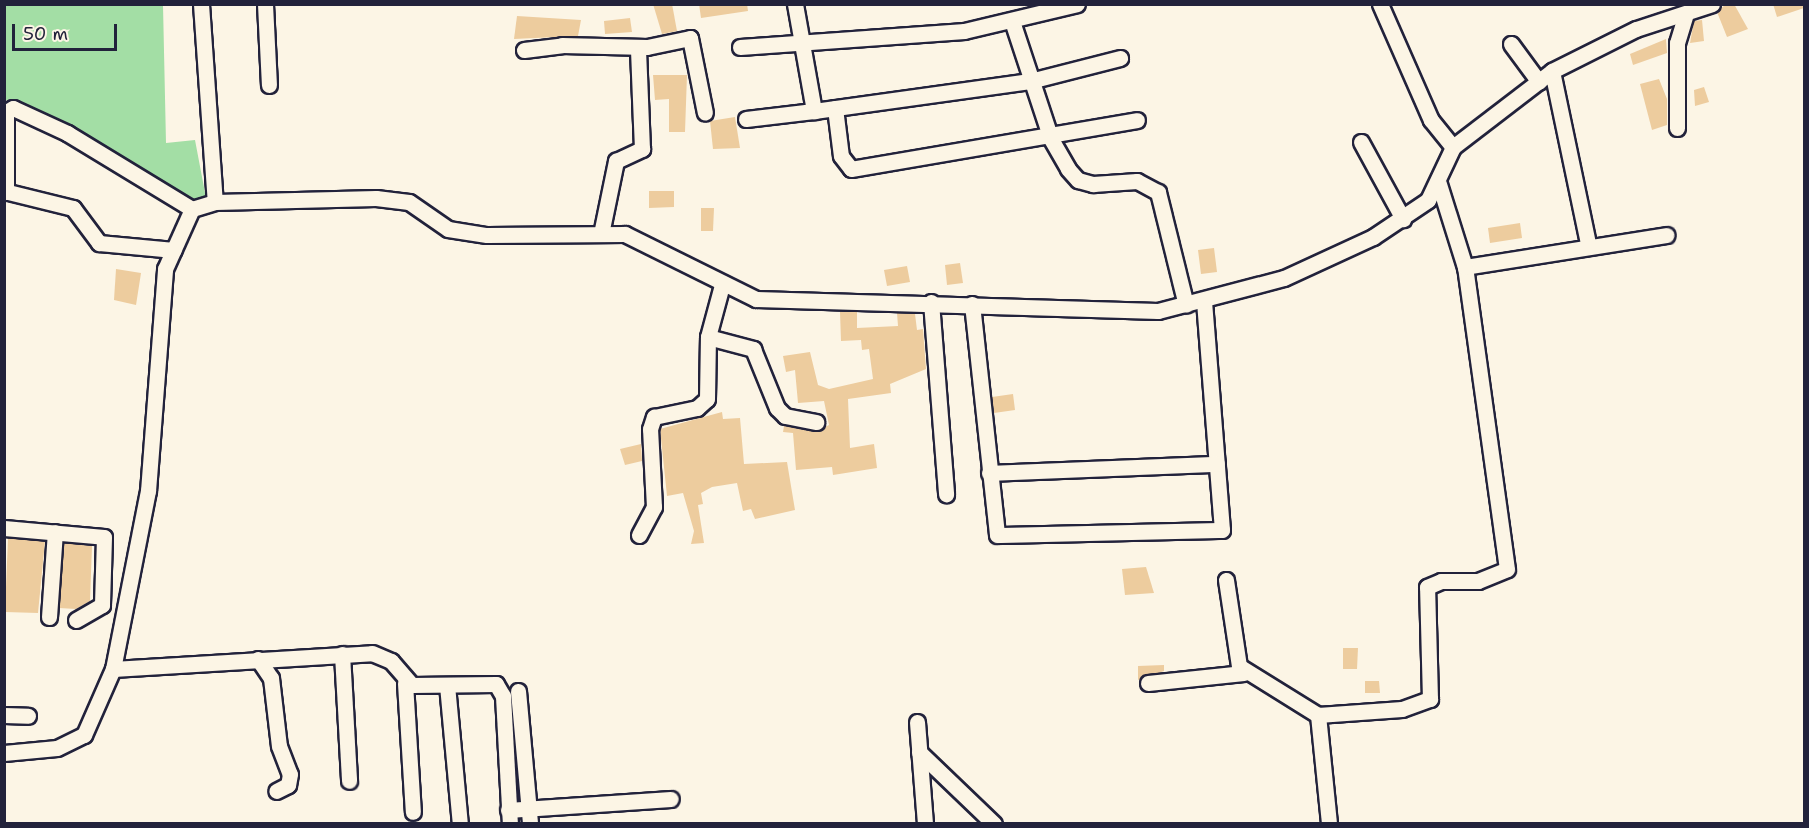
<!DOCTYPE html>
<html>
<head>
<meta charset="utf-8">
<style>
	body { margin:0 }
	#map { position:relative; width:1809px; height:828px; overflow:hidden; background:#fcf5e5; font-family:"Shantell Sans",sans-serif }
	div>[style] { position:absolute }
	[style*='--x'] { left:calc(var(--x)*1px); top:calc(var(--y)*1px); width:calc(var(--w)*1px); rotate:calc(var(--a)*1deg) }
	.green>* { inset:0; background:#a3dea5 }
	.building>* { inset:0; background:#edcc9e }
	.roads { filter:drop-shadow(2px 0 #22223b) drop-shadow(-2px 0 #22223b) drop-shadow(0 2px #22223b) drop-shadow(0 -2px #22223b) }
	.minor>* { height:15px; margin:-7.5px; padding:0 7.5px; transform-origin:7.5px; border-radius:7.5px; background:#fcf5e5 }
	span { translate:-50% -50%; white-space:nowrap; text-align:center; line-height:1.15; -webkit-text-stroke:4.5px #fcf5e5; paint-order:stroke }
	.frame { position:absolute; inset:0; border:6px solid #22223b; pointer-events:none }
	.scale { position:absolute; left:12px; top:24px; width:105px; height:27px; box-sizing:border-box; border:3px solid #22223b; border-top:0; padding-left:8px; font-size:18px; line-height:21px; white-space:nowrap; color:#22223b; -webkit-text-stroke:4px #fcf5e5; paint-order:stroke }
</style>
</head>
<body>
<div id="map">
	<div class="green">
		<div style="clip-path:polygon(4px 5px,163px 5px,166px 143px,195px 140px,206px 198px,183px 207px,5px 99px)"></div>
	</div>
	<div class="building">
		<div style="clip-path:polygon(653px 4px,672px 4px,677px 31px,662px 34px)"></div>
		<div style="clip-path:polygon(699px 4px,747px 4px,748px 11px,701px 18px)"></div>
		<div style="clip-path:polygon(1726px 4px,1734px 4px,1748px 29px,1727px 37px,1717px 12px)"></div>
		<div style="clip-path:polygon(1773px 4px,1804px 4px,1804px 8px,1777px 17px)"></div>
		<div style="clip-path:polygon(517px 16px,581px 20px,578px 36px,514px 39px)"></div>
		<div style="clip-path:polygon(630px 18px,632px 32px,605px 34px,604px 21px)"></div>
		<div style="clip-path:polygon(1702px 20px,1704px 41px,1690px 43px,1694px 21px)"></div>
		<div style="clip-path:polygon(1666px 39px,1667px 53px,1633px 65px,1630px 54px)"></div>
		<div style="clip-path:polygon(653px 75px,687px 75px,685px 132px,669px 132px,669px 99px,655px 100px)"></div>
		<div style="clip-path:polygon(1659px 79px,1667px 99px,1667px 125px,1652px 130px,1640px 84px)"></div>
		<div style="clip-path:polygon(1704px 87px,1709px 102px,1695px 106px,1694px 90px)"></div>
		<div style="clip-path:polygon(735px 117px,740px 148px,713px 149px,710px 121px)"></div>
		<div style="clip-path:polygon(649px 191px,674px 191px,674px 207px,649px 208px)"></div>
		<div style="clip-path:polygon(701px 208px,714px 208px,713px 231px,701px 231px)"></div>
		<div style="clip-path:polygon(1520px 223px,1522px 238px,1490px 243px,1488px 228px)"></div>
		<div style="clip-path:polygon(1214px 248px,1217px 272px,1201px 274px,1198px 250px)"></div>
		<div style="clip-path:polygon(960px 263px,963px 283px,947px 285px,945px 265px)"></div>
		<div style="clip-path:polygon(907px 266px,910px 282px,887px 286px,884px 270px)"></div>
		<div style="clip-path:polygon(116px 269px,141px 273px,136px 305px,114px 300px)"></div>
		<div style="clip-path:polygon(840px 312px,857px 312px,857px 328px,898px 326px,897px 313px,915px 314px,917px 330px,923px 329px,926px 369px,890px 384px,891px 393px,848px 399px,850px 448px,874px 444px,877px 468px,833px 475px,832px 467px,796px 470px,793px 433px,783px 432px,784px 426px,815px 432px,829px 425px,824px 401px,798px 403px,795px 370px,786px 372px,783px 356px,810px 352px,818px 385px,829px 389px,873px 379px,869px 349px,862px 350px,861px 340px,841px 341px)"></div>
		<div style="clip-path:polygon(1013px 394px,1015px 410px,994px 413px,992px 397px)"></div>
		<div style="clip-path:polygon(722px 412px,723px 419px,740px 418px,744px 464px,787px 462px,795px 510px,755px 519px,751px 509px,743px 511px,737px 483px,712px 487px,701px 493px,703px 504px,698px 505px,704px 543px,691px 544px,694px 531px,683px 493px,667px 496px,660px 429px)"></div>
		<div style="clip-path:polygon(641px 444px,642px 461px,625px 465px,620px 449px)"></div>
		<div style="clip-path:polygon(8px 538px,45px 541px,38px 613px,5px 612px)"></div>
		<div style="clip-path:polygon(64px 543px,92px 546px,90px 601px,76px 609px,59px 608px)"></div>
		<div style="clip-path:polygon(1146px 567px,1154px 593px,1125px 595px,1122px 569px)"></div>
		<div style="clip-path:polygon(1343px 648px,1358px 648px,1357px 669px,1343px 669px)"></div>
		<div style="clip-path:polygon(1164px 665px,1164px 671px,1138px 680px,1138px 666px)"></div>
		<div style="clip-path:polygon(1365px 681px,1379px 681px,1380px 693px,1365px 693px)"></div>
	</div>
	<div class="roads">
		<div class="minor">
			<div style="--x:201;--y:4;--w:198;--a:86"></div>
			<div style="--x:265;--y:4;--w:81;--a:87.2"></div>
			<div style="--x:795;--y:4;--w:109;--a:79.9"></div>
			<div style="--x:814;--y:111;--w:218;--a:-7.9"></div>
			<div style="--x:1030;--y:81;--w:93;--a:-14.3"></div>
			<div style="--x:1380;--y:4;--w:127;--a:66.3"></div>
			<div style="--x:1431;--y:120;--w:35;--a:51"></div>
			<div style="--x:1013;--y:24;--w:121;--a:71.7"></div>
			<div style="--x:1051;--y:139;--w:34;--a:60"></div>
			<div style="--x:1068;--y:169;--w:15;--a:48"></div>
			<div style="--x:1078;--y:180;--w:16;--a:15"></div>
			<div style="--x:1093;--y:184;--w:44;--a:-3.9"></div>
			<div style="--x:1137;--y:181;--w:24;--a:28"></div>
			<div style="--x:1158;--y:192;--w:116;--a:76.1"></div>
			<div style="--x:1511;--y:44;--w:47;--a:53.6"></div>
			<div style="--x:740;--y:47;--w:225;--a:-4.1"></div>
			<div style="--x:964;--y:31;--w:116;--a:-13.4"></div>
			<div style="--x:524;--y:50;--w:38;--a:-7"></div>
			<div style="--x:562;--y:45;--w:85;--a:1.3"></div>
			<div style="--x:647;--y:47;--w:44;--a:-11.8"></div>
			<div style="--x:690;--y:38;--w:76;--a:78.7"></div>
			<div style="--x:1552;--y:71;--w:176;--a:78.2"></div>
			<div style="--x:835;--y:108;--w:48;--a:82.9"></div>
			<div style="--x:841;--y:156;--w:16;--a:52"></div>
			<div style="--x:851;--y:169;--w:290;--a:-9.7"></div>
			<div style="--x:746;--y:119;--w:68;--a:-6.7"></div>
			<div style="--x:1677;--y:128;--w:85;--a:-90"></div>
			<div style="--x:1677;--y:43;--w:30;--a:-73"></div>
			<div style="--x:1361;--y:142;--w:88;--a:61.4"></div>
			<div style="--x:4;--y:191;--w:71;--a:13.8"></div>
			<div style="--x:73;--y:208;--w:44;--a:53.4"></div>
			<div style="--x:99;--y:243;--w:75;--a:5.3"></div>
			<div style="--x:6;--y:192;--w:80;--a:-90"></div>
			<div style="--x:6;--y:112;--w:8;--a:-30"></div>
			<div style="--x:13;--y:108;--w:60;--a:24.8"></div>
			<div style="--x:67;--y:133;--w:146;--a:31.3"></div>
			<div style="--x:601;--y:234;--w:75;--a:-78.4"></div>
			<div style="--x:616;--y:161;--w:29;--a:-25"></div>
			<div style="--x:642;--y:149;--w:101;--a:-92.3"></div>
			<div style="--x:1465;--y:267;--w:204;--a:-9"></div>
			<div style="--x:722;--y:285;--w:54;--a:105.1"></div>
			<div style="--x:708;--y:337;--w:47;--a:14.9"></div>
			<div style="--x:753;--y:349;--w:64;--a:67.9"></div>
			<div style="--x:777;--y:408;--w:11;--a:45"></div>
			<div style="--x:785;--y:416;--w:32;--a:11"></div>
			<div style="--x:931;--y:302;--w:193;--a:85.5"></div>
			<div style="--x:972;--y:304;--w:232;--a:83.8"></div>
			<div style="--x:997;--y:535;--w:225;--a:-1.3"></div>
			<div style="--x:1222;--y:530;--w:231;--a:-94.5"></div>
			<div style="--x:989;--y:473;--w:228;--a:-2.3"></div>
			<div style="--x:4;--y:528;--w:100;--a:5.1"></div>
			<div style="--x:104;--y:537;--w:68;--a:91.7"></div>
			<div style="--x:102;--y:605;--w:30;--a:150"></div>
			<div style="--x:639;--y:535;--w:32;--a:-62"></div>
			<div style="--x:654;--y:507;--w:78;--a:-92.9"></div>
			<div style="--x:650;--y:429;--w:13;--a:-72"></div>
			<div style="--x:654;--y:417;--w:44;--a:-11.8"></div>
			<div style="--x:697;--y:408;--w:13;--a:-42"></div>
			<div style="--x:707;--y:399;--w:62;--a:-89.1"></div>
			<div style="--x:1226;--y:580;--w:87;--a:81.4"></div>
			<div style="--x:1239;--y:666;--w:93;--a:31.8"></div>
			<div style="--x:1318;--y:715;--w:84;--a:-4.1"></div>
			<div style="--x:1402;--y:709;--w:30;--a:-20"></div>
			<div style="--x:1430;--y:699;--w:112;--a:-91.5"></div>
			<div style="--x:1427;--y:587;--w:15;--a:-23"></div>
			<div style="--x:1441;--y:581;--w:37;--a:0"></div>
			<div style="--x:1478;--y:581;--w:31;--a:-22"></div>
			<div style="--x:1507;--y:569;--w:305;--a:-97.9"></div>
			<div style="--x:1465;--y:267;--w:87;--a:-107.4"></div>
			<div style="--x:49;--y:617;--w:85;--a:-86"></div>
			<div style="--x:342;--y:654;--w:127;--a:86.8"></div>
			<div style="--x:258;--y:659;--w:23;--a:56"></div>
			<div style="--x:271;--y:678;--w:68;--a:83.3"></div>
			<div style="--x:279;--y:746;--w:30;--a:69"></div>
			<div style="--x:290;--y:774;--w:11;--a:100"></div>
			<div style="--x:288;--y:785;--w:13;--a:153"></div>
			<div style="--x:113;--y:669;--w:259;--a:-3.5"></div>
			<div style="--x:372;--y:653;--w:21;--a:23"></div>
			<div style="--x:391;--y:661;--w:32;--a:49"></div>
			<div style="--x:412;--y:685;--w:84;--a:-0.7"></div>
			<div style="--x:496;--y:684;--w:14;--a:60"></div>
			<div style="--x:503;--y:696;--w:128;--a:86.9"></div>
			<div style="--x:405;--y:683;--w:129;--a:86.5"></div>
			<div style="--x:1148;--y:683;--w:96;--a:-6"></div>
			<div style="--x:447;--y:685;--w:140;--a:84.7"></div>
			<div style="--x:518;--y:691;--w:134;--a:84.8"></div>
			<div style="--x:4;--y:715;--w:24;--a:2"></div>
			<div style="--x:1318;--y:715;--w:110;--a:84.2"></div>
			<div style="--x:917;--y:722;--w:102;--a:85.5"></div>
			<div style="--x:919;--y:752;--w:104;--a:43.8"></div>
			<div style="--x:4;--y:753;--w:53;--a:-5.4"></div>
			<div style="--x:57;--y:748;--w:30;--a:-26"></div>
			<div style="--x:84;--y:735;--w:72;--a:-66.3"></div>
			<div style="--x:113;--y:669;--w:181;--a:-78.9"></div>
			<div style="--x:148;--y:491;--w:223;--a:-85.6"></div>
			<div style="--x:165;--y:269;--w:66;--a:-65.8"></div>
			<div style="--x:192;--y:209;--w:24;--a:-17"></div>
			<div style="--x:215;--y:202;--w:161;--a:-1.4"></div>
			<div style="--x:376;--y:198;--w:33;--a:7"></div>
			<div style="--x:409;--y:202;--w:47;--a:34.7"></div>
			<div style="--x:448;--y:229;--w:39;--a:9"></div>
			<div style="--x:487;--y:235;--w:138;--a:-0.4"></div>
			<div style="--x:625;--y:234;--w:146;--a:26.4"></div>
			<div style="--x:756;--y:299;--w:402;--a:1.7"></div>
			<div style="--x:1158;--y:311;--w:130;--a:-14.7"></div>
			<div style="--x:1284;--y:278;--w:98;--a:-24.7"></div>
			<div style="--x:1373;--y:237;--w:66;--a:-33.9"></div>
			<div style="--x:1428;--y:200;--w:59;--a:-64.7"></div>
			<div style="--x:1453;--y:147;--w:125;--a:-37.5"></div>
			<div style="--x:1552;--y:71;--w:94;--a:-26.6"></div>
			<div style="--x:1636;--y:29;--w:80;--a:-18.2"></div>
			<div style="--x:508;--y:810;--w:163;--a:-3.9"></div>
		</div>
	</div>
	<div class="frame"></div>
	<div class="scale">50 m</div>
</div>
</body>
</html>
